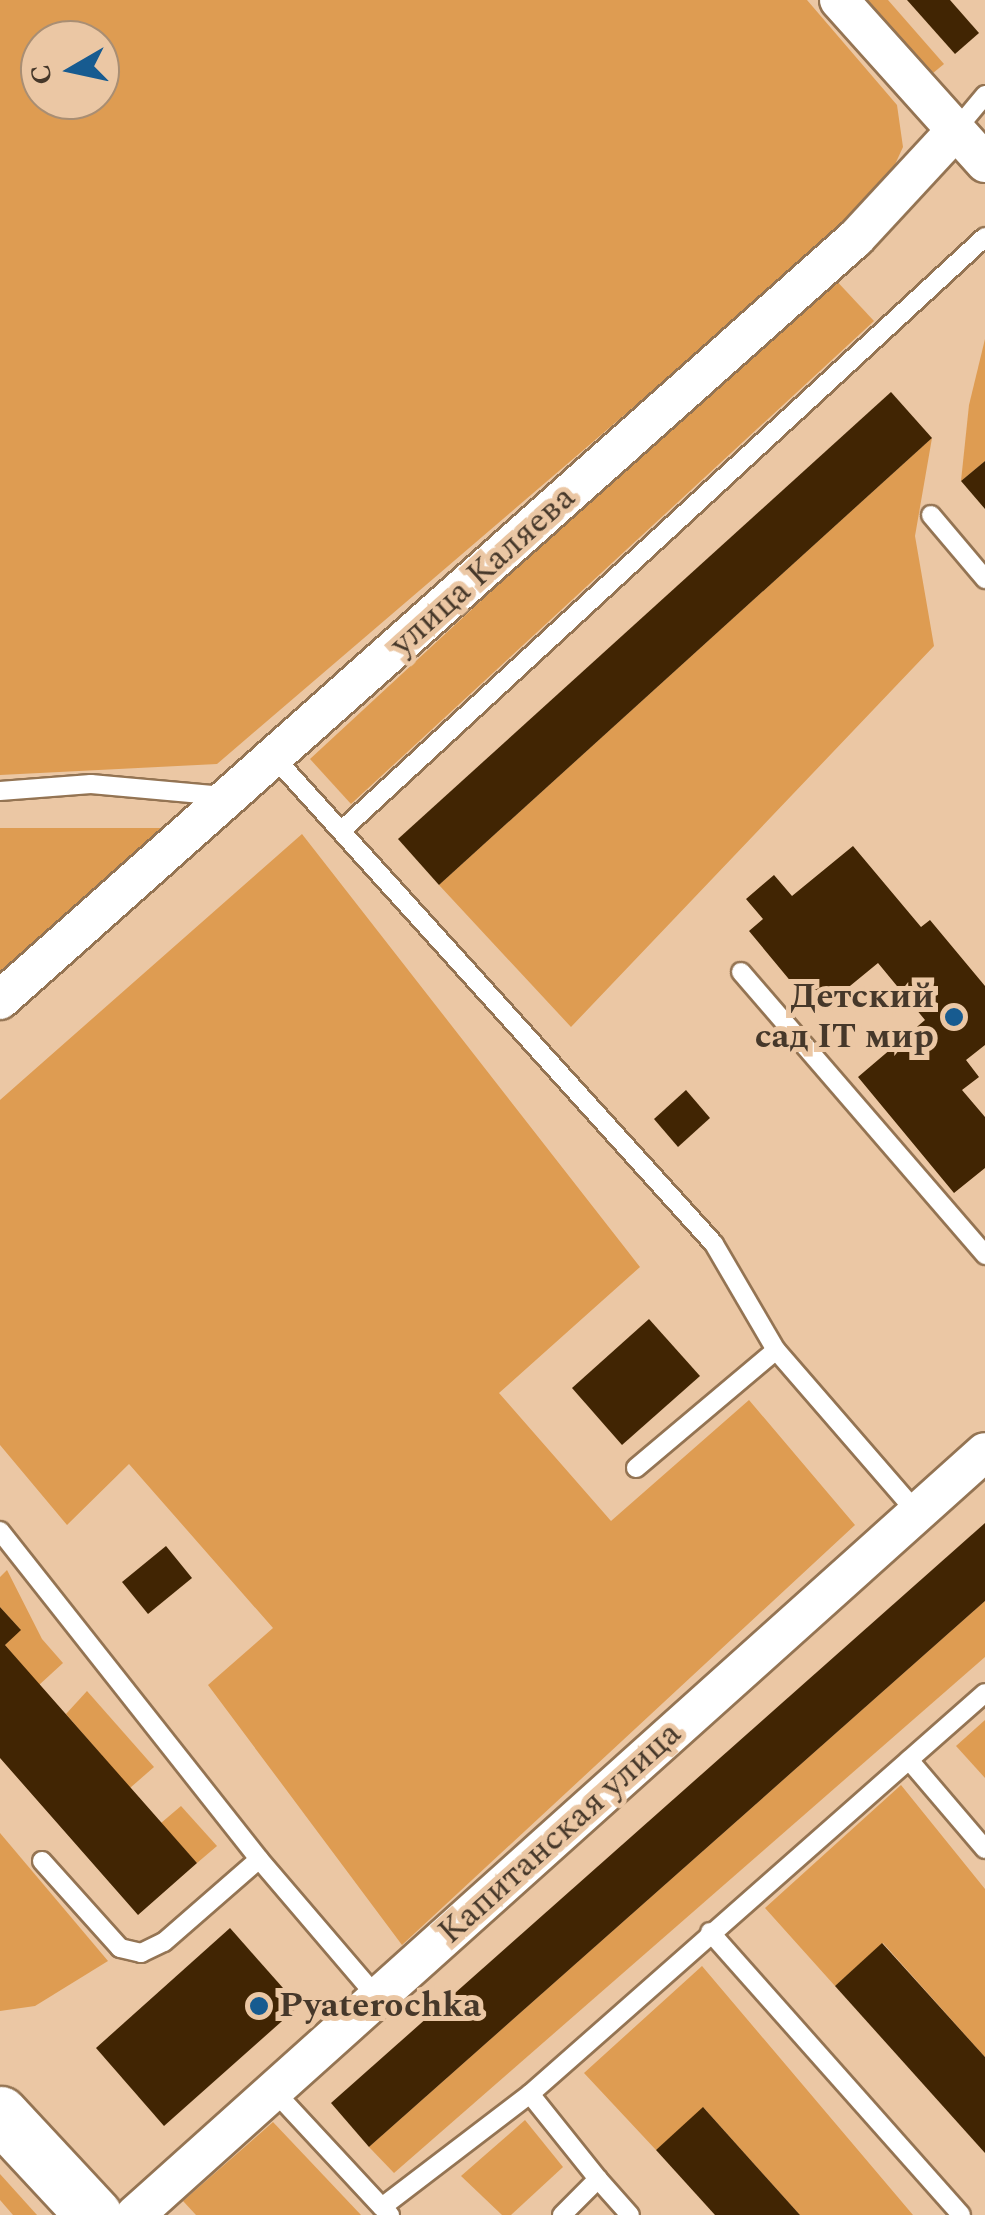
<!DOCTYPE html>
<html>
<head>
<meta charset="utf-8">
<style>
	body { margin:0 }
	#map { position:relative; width:985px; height:2215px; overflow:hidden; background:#ebc7a4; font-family:Spectral,serif }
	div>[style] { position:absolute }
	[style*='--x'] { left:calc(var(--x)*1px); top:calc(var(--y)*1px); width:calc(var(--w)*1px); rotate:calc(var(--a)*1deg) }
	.green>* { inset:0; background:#de9c52 }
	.building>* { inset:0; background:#412503 }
	.roads { filter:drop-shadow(2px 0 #947453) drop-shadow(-2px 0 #947453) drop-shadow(0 2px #947453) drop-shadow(0 -2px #947453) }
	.service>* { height:18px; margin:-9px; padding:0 9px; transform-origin:9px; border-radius:9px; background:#fff }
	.minor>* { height:38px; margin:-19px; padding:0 19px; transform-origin:19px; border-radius:19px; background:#fff }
	.primary>* { height:55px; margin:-27.5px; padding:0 27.5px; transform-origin:27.5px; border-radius:27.5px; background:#fff }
	.dots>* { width:28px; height:28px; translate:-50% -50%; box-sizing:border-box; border:5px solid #ebc7a4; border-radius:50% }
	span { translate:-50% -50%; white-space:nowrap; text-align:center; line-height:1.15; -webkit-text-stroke:10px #ebc7a4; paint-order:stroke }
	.street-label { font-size:35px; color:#46382a }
	.poi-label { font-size:35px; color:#46382a; font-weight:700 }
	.right { translate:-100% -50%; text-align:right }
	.left { translate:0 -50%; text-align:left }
	.north { position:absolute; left:20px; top:20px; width:100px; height:100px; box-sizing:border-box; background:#ebc7a4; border:2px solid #a98e73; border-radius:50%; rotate:261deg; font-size:28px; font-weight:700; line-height:40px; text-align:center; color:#46382a }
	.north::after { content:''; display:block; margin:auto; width:35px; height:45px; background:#175b90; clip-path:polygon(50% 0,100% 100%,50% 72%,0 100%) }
</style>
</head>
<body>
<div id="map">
	<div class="green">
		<div style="clip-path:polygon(evenodd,0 0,807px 0,897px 105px,903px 147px,881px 195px,217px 764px,0 775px,0 0,40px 40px,100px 40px,100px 100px,40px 100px,40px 40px)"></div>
		<div style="clip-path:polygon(860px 0,888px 0,944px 64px,927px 78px)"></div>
		<div style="clip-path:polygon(832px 276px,874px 321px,351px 804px,310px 759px)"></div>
		<div style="clip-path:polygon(985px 339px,985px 461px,961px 481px,969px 405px)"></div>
		<div style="clip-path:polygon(932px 438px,915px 536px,934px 646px,571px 1027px,439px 885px)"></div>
		<div style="clip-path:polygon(0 828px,168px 828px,0 972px)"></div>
		<div style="clip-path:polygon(302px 834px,640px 1267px,499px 1393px,611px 1521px,749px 1400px,855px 1525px,402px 1945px,208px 1685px,273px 1628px,129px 1464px,67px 1525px,0 1445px,0 1100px)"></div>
		<div style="clip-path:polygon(7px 1570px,42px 1639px,63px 1663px,39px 1685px,5px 1645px,20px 1629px,0 1607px,0 1577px)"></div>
		<div style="clip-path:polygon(985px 1601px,985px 1657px,394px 2173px,369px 2147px)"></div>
		<div style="clip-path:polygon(87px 1691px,154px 1767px,130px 1788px,66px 1714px)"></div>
		<div style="clip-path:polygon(985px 1720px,985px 1778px,956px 1746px)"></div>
		<div style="clip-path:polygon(901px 1785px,985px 1889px,985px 2057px,883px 1943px,835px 1986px,765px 1908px)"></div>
		<div style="clip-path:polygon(181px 1806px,217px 1846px,197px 1863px,161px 1823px)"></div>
		<div style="clip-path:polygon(0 1833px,108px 1961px,35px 2006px,0 2011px)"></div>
		<div style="clip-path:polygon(702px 1966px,913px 2215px,800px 2215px,704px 2108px,656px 2150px,584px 2073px)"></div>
		<div style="clip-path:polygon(525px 2120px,563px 2167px,511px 2215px,502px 2215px,461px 2176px)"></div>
		<div style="clip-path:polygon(273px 2122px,361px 2215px,196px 2215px,183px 2201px)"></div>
		<div style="clip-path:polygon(0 2174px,37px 2215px,13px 2215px,0 2200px)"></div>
	</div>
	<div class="building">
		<div style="clip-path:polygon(907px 0,950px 0,979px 33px,955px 54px)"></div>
		<div style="clip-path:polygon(891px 392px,932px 438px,439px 885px,398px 839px)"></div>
		<div style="clip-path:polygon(985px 461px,985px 509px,961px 481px)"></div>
		<div style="clip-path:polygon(853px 846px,921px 927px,930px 920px,985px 986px,985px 1045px,966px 1060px,979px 1077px,962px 1090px,985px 1117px,985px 1168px,954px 1193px,858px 1077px,925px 1020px,878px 963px,817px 1013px,749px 931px,763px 919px,746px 899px,774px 875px,792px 896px)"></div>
		<div style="clip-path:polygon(686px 1090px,710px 1118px,678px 1147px,654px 1119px)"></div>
		<div style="clip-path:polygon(649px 1319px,700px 1376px,622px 1445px,572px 1388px)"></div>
		<div style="clip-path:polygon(985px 1523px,985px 1601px,369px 2147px,331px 2103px)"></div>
		<div style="clip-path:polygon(166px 1546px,192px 1578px,148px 1614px,122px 1582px)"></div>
		<div style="clip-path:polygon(0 1607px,21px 1630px,5px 1645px,197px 1863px,138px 1915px,0 1758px)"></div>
		<div style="clip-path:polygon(230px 1928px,299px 2006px,164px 2126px,96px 2048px)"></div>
		<div style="clip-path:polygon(882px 1943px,985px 2057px,985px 2153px,835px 1986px)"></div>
		<div style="clip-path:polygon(703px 2107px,800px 2215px,715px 2215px,656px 2150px)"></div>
	</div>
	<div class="roads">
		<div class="service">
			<div style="--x:955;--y:131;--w:47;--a:-50.2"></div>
			<div style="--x:931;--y:515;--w:84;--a:49.8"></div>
			<div style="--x:274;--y:757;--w:656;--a:47.9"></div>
			<div style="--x:714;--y:1244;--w:123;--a:59.7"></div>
			<div style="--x:776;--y:1350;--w:216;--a:49.1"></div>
			<div style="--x:0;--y:791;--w:91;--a:-4.4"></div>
			<div style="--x:91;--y:784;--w:133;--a:5.2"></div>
			<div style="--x:341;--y:831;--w:876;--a:-42.69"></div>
			<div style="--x:741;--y:972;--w:374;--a:49.2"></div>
			<div style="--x:636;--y:1468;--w:183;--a:-40.1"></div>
			<div style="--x:0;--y:1531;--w:418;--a:51.7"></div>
			<div style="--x:909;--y:1760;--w:117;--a:49.5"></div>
			<div style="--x:42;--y:1861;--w:117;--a:48.1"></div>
			<div style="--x:120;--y:1948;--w:22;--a:13"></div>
			<div style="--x:141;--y:1953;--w:25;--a:-26"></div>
			<div style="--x:164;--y:1942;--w:126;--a:-41.1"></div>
			<div style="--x:259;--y:1859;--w:182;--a:49.5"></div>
			<div style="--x:710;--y:1932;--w:378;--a:48.4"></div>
			<div style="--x:275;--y:2092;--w:157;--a:47.1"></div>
			<div style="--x:530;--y:2094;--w:109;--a:51.3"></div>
			<div style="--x:390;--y:2215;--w:11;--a:-135"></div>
			<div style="--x:382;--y:2207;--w:186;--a:-37.4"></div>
			<div style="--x:530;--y:2094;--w:606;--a:-41.39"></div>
			<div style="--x:562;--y:2215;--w:51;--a:-45"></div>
			<div style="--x:598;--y:2179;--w:48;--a:48.4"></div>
		</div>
		<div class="minor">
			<div style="--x:839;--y:0;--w:219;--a:48.1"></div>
			<div style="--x:0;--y:1000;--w:1146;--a:-41.68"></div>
			<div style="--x:856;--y:238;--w:146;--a:-47.2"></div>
			<div style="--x:135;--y:2215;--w:1142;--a:-41.91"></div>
		</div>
		<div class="primary">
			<div style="--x:0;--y:2114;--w:138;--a:47.1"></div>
		</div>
	</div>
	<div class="dots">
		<div style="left:954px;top:1017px;background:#175b90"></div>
		<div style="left:259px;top:2006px;background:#175b90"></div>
	</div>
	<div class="street-label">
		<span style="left:483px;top:571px;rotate:-42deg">улица Каляева</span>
		<span style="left:560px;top:1833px;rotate:-42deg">Капитанская улица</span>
	</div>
	<div class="poi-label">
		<span class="right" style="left:934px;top:1017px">Детский<br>сад IT мир</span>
		<span class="left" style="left:279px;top:2006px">Pyaterochka</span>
	</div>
	<div class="north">С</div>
</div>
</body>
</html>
